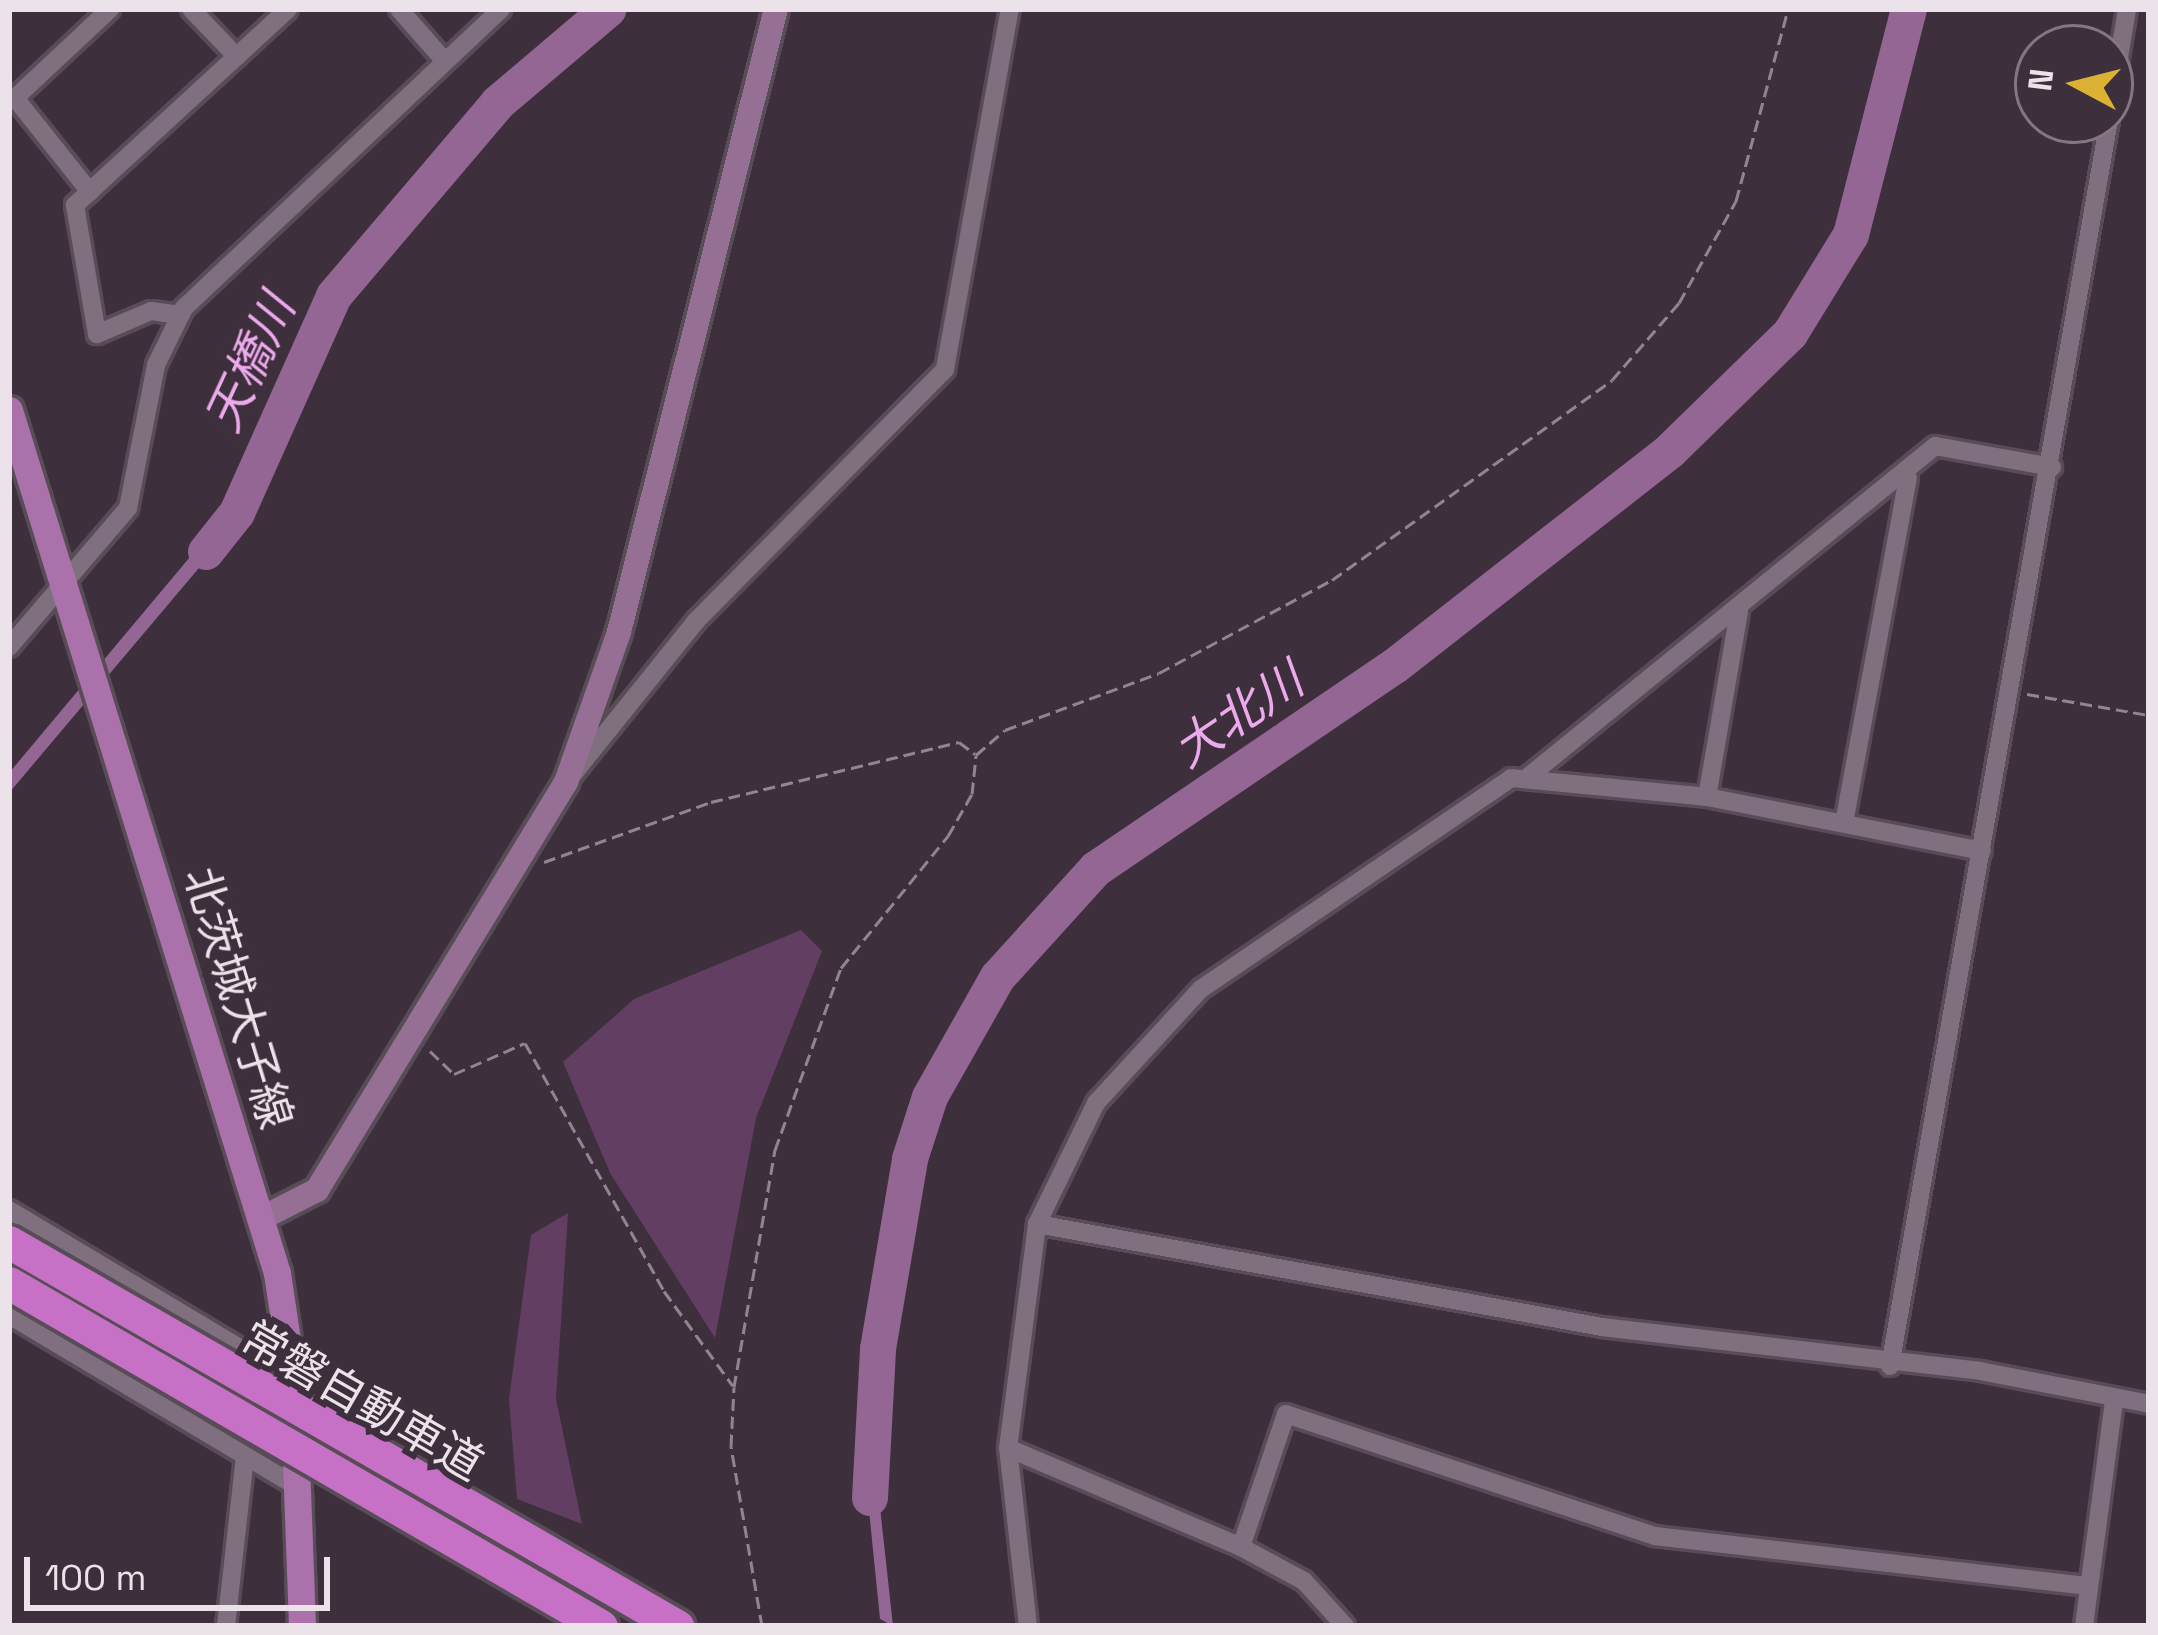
<!DOCTYPE html>
<html>
<head>
<meta charset="utf-8">
<style>
	body { margin:0 }
	#map { position:relative; width:2158px; height:1635px; overflow:hidden; background:#3d2f3c; font-family:"Space Grotesk","Noto Sans JP",sans-serif }
	div>[style] { position:absolute }
	[style*='--x'] { left:calc(var(--x)*1px); top:calc(var(--y)*1px); width:calc(var(--w)*1px); rotate:calc(var(--a)*1deg) }
	.green>* { inset:0; background:#633e63 }
	.water>* { inset:0; background:#936693 }
	.river>* { height:36px; margin:-18px; padding:0 18px; transform-origin:18px; border-radius:18px; background:#936693 }
	.path>* { height:3px; margin-top:-1.5px; transform-origin:0; background:repeating-linear-gradient(90deg,#918590 0 12px,transparent 0 18px) }
	.roads { filter:drop-shadow(3px 0 #584c57) drop-shadow(-3px 0 #584c57) drop-shadow(0 3px #584c57) drop-shadow(0 -3px #584c57) }
	.street>* { height:18px; margin:-9px; padding:0 9px; transform-origin:9px; border-radius:9px; background:#80707f }
	.secondary>* { height:24px; margin:-12px; padding:0 12px; transform-origin:12px; border-radius:12px; background:#957094 }
	.primary>* { height:27px; margin:-13.5px; padding:0 13.5px; transform-origin:13.5px; border-radius:13.5px; background:#aa71aa }
	.bridges { filter:drop-shadow(3px 0 #584c57) drop-shadow(-3px 0 #584c57) drop-shadow(0 3px #584c57) drop-shadow(0 -3px #584c57) }
	.highway-bridge>* { height:33px; margin:-16.5px; padding:0 16.5px; transform-origin:16.5px; border-radius:16.5px; background:#c671c6 }
	span { translate:-50% -50%; white-space:nowrap; text-align:center; line-height:1.15; -webkit-text-stroke:12px #3d2f3c; paint-order:stroke }
	.street-label { font-size:45px; color:#ebe2ea }
	.water-label { font-size:48px; color:#eca9eb; font-style:italic }
	.frame { position:absolute; inset:0; border:12px solid #ebe2ea; pointer-events:none }
	.north { position:absolute; left:2014px; top:24px; width:120px; height:120px; box-sizing:border-box; background:#3d2f3c; border:3px solid #837782; border-radius:50%; rotate:277deg; font-size:33px; font-weight:700; line-height:48px; text-align:center; color:#ebe2ea }
	.north::after { content:''; display:block; margin:auto; width:42px; height:54px; background:#dbb233; clip-path:polygon(50% 0,100% 100%,50% 72%,0 100%) }
	.scale { position:absolute; left:24px; top:1557px; width:306px; height:54px; box-sizing:border-box; border:6px solid #ebe2ea; border-top:0; padding-left:15px; font-size:36px; line-height:42px; white-space:nowrap; color:#ebe2ea; -webkit-text-stroke:9px #3d2f3c; paint-order:stroke }
</style>
</head>
<body>
<div id="map">
	<div class="green">
		<div style="clip-path:polygon(801px 930px,822px 951px,756px 1118px,715px 1338px,610px 1173px,563px 1062px,634px 999px)"></div>
		<div style="clip-path:polygon(568px 1213px,556px 1399px,582px 1524px,517px 1499px,509px 1399px,531px 1235px)"></div>
	</div>
	<div class="water">
		<div style="clip-path:polygon(231px 508px,242px 517px,9px 793px,9px 773px)"></div>
		<div style="clip-path:polygon(863px 1451px,874px 1452px,893px 1626px,880px 1619px)"></div>
	</div>
	<div class="river">
		<div style="--x:206;--y:552;--w:50;--a:-51.5"></div>
		<div style="--x:237;--y:513;--w:238;--a:-65.9"></div>
		<div style="--x:334;--y:296;--w:253;--a:-49.6"></div>
		<div style="--x:498;--y:103;--w:145;--a:-40.3"></div>
		<div style="--x:870;--y:1498;--w:149;--a:-86.9"></div>
		<div style="--x:878;--y:1349;--w:193;--a:-80.4"></div>
		<div style="--x:910;--y:1159;--w:65;--a:-72.1"></div>
		<div style="--x:930;--y:1097;--w:138;--a:-60.5"></div>
		<div style="--x:998;--y:977;--w:146;--a:-47.8"></div>
		<div style="--x:1096;--y:869;--w:361;--a:-34.2"></div>
		<div style="--x:1395;--y:666;--w:349;--a:-38"></div>
		<div style="--x:1670;--y:451;--w:168;--a:-44.3"></div>
		<div style="--x:1790;--y:334;--w:116;--a:-58.4"></div>
		<div style="--x:1851;--y:235;--w:233;--a:-75.6"></div>
	</div>
	<div class="path">
		<div style="--x:2027;--y:694;--w:124;--a:9.8"></div>
		<div style="--x:544;--y:862;--w:177;--a:-19.8"></div>
		<div style="--x:711;--y:802;--w:255;--a:-13.6"></div>
		<div style="--x:959;--y:742;--w:20;--a:37"></div>
		<div style="--x:430;--y:1051;--w:33;--a:44"></div>
		<div style="--x:454;--y:1074;--w:77;--a:-23.6"></div>
		<div style="--x:525;--y:1043;--w:284;--a:60.7"></div>
		<div style="--x:664;--y:1291;--w:117;--a:54"></div>
		<div style="--x:762;--y:1626;--w:183;--a:-99.8"></div>
		<div style="--x:731;--y:1446;--w:59;--a:-87.1"></div>
		<div style="--x:734;--y:1387;--w:241;--a:-80.2"></div>
		<div style="--x:775;--y:1150;--w:194;--a:-70.1"></div>
		<div style="--x:841;--y:968;--w:170;--a:-51"></div>
		<div style="--x:948;--y:836;--w:48;--a:-60.3"></div>
		<div style="--x:972;--y:794;--w:39;--a:-84"></div>
		<div style="--x:976;--y:755;--w:38;--a:-41"></div>
		<div style="--x:1005;--y:730;--w:164;--a:-20.3"></div>
		<div style="--x:1159;--y:673;--w:196;--a:-28.3"></div>
		<div style="--x:1332;--y:580;--w:344;--a:-35.5"></div>
		<div style="--x:1612;--y:380;--w:102;--a:-49"></div>
		<div style="--x:1679;--y:303;--w:117;--a:-60.8"></div>
		<div style="--x:1736;--y:201;--w:199;--a:-74.8"></div>
	</div>
	<div class="roads">
		<div class="street">
			<div style="--x:191;--y:9;--w:66;--a:46.2"></div>
			<div style="--x:399;--y:9;--w:67;--a:48.7"></div>
			<div style="--x:2110;--y:112;--w:104;--a:-80.6"></div>
			<div style="--x:90;--y:192;--w:120;--a:-128.6"></div>
			<div style="--x:15;--y:98;--w:130;--a:-43.1"></div>
			<div style="--x:180;--y:315;--w:29;--a:-172"></div>
			<div style="--x:151;--y:311;--w:59;--a:156.9"></div>
			<div style="--x:97;--y:334;--w:131;--a:-99.7"></div>
			<div style="--x:75;--y:205;--w:289;--a:-42.6"></div>
			<div style="--x:9;--y:647;--w:183;--a:-49.4"></div>
			<div style="--x:128;--y:508;--w:146;--a:-78.9"></div>
			<div style="--x:156;--y:365;--w:64;--a:-63.8"></div>
			<div style="--x:184;--y:308;--w:436;--a:-43.3"></div>
			<div style="--x:573;--y:774;--w:196;--a:-51.2"></div>
			<div style="--x:696;--y:621;--w:354;--a:-45.3"></div>
			<div style="--x:945;--y:369;--w:366;--a:-79.8"></div>
			<div style="--x:1529;--y:776;--w:523;--a:-39.1"></div>
			<div style="--x:1935;--y:446;--w:119;--a:10.2"></div>
			<div style="--x:1707;--y:797;--w:189;--a:-80.2"></div>
			<div style="--x:1844;--y:823;--w:351;--a:-79.5"></div>
			<div style="--x:9;--y:1210;--w:331;--a:30.9"></div>
			<div style="--x:1037;--y:1224;--w:574;--a:10.33"></div>
			<div style="--x:1602;--y:1327;--w:381;--a:6.6"></div>
			<div style="--x:1980;--y:1371;--w:172;--a:11"></div>
			<div style="--x:9;--y:1315;--w:338;--a:30.8"></div>
			<div style="--x:1890;--y:1366;--w:1265;--a:-80.03"></div>
			<div style="--x:1008;--y:1448;--w:253;--a:23"></div>
			<div style="--x:1241;--y:1547;--w:72;--a:28.4"></div>
			<div style="--x:1304;--y:1581;--w:61;--a:47.7"></div>
			<div style="--x:1241;--y:1547;--w:140;--a:-71.3"></div>
			<div style="--x:1286;--y:1414;--w:389;--a:18.3"></div>
			<div style="--x:1655;--y:1536;--w:436;--a:6.6"></div>
			<div style="--x:226;--y:1626;--w:171;--a:-83.6"></div>
			<div style="--x:1028;--y:1626;--w:179;--a:-96.4"></div>
			<div style="--x:1008;--y:1448;--w:226;--a:-82.6"></div>
			<div style="--x:1037;--y:1224;--w:135;--a:-64"></div>
			<div style="--x:1096;--y:1103;--w:155;--a:-47.4"></div>
			<div style="--x:1201;--y:989;--w:375;--a:-34.2"></div>
			<div style="--x:1511;--y:778;--w:197;--a:5.5"></div>
			<div style="--x:1707;--y:797;--w:280;--a:11.1"></div>
			<div style="--x:2084;--y:1626;--w:228;--a:-82.4"></div>
		</div>
		<div class="secondary">
			<div style="--x:262;--y:1218;--w:62;--a:-27"></div>
			<div style="--x:317;--y:1190;--w:478;--a:-58.6"></div>
			<div style="--x:566;--y:782;--w:159;--a:-70.5"></div>
			<div style="--x:619;--y:632;--w:642;--a:-75.86"></div>
		</div>
		<div class="primary">
			<div style="--x:9;--y:410;--w:904;--a:72.75"></div>
			<div style="--x:277;--y:1273;--w:108;--a:81.5"></div>
			<div style="--x:293;--y:1380;--w:246;--a:87.9"></div>
		</div>
	</div>
	<div class="bridges">
		<div class="highway-bridge">
			<div style="--x:9;--y:1242;--w:771;--a:29.89"></div>
			<div style="--x:9;--y:1283;--w:684;--a:30.09"></div>
		</div>
	</div>
	<div class="street-label">
		<span style="left:238px;top:998px;rotate:73deg">北茨城大子線</span>
		<span style="left:362px;top:1401px;rotate:30deg">常磐自動車道</span>
	</div>
	<div class="water-label">
		<span style="left:250px;top:363px;rotate:-65deg">天橋川</span>
		<span style="left:1238px;top:715px;rotate:-34deg">大北川</span>
	</div>
	<div class="frame"></div>
	<div class="north">N</div>
	<div class="scale">100 m</div>
</div>
</body>
</html>
